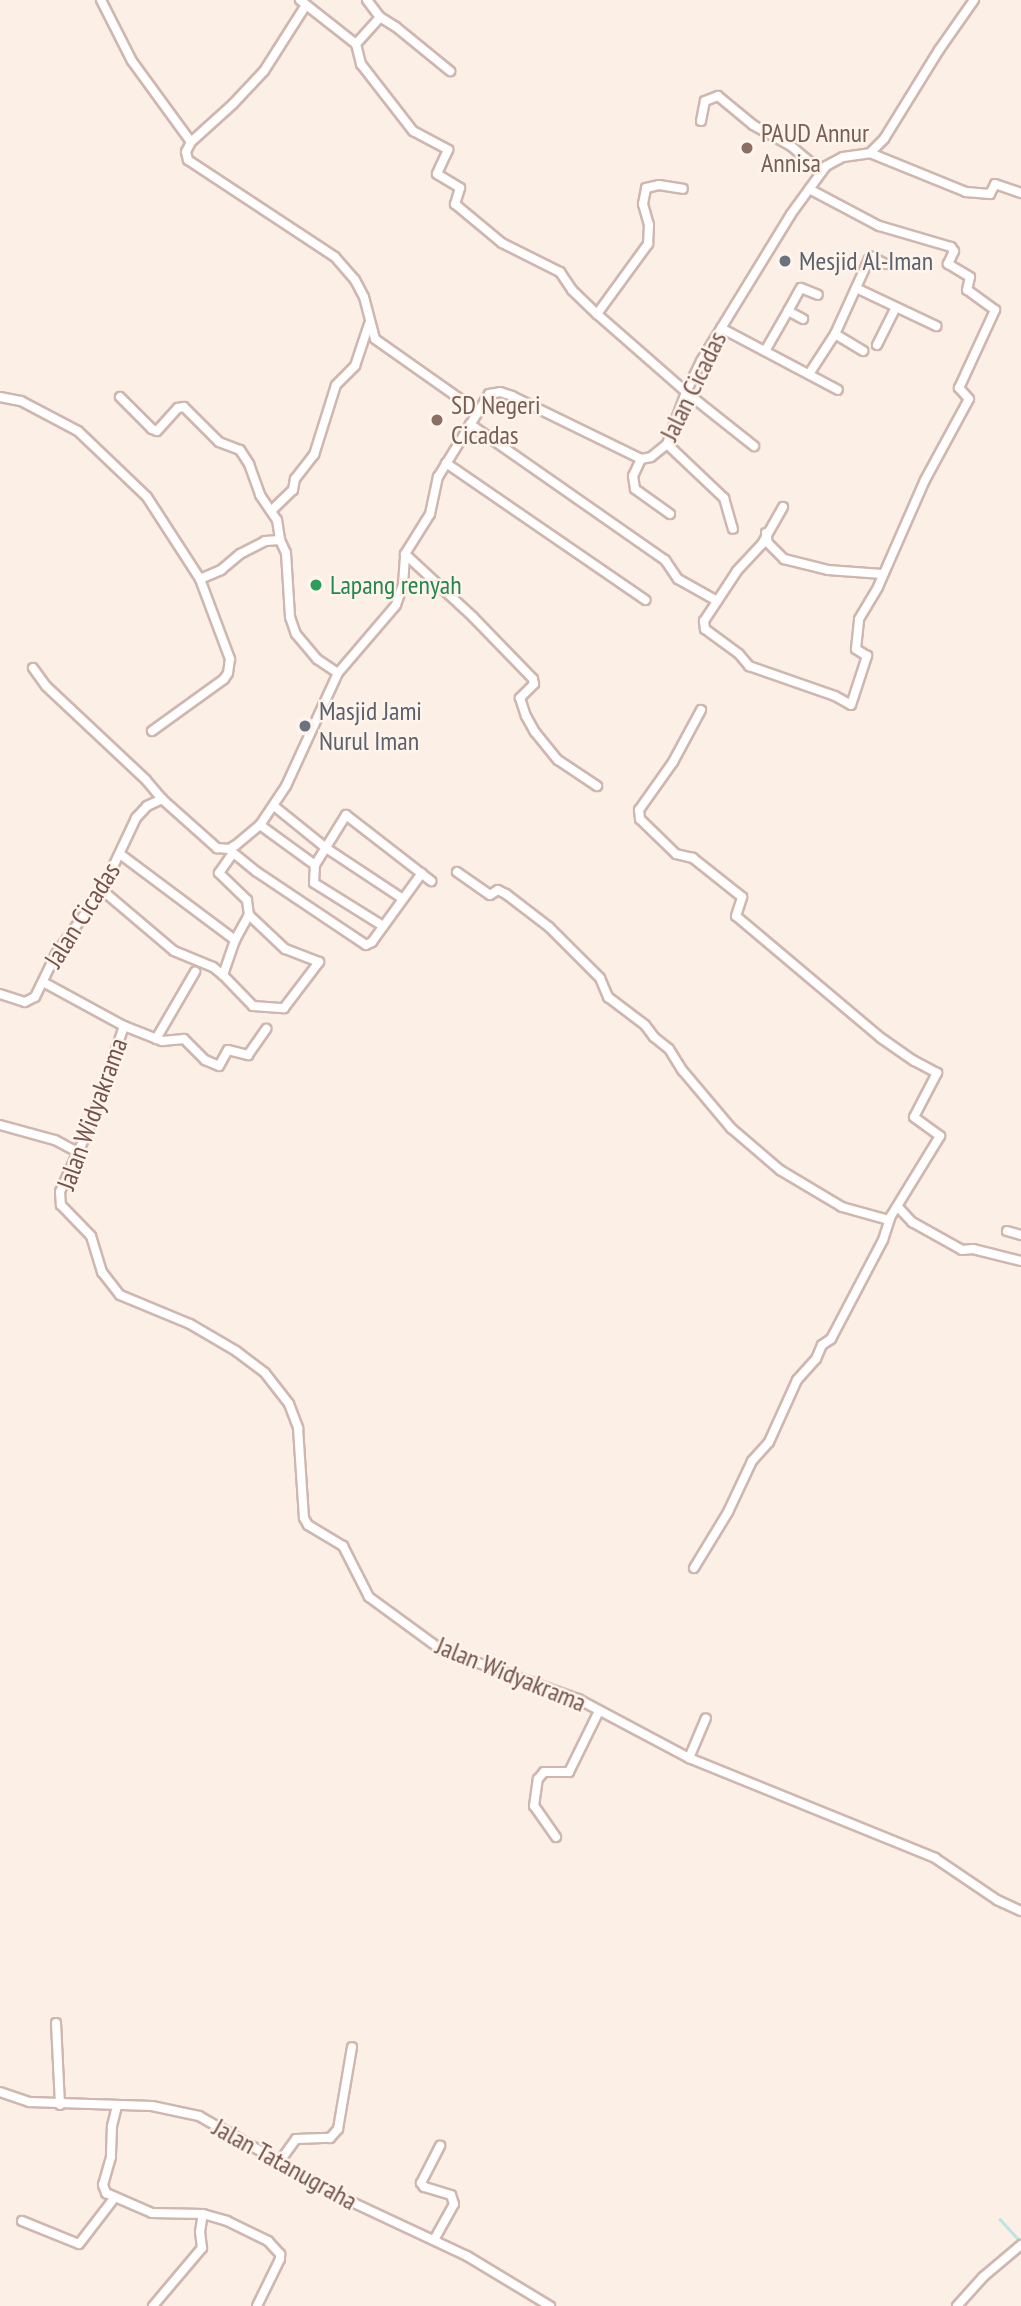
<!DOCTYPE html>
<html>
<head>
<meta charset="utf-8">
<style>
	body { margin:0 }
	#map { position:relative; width:1021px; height:2306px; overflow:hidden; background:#fbefe6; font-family:"PT Sans Narrow",sans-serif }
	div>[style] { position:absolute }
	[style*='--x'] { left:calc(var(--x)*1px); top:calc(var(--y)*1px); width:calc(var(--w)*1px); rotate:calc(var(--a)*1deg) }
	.stream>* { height:2.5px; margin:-1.25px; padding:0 1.25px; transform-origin:1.25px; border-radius:1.25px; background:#bbe4e3 }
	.roads { filter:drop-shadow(2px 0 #cfb7af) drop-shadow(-2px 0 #cfb7af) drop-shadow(0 2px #cfb7af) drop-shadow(0 -2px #cfb7af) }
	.minor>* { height:8px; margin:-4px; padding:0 4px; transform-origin:4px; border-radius:4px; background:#fff }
	.dots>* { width:19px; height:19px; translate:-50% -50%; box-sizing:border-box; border:4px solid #fef4ec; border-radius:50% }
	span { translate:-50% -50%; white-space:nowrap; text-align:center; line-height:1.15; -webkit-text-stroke:5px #fef4ec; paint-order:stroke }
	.education-label { font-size:26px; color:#785e54 }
	.left { translate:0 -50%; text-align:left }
	.worship-label { font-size:26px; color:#5b616d }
	.street-label { font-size:26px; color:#74524b }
	.leisure-label { font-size:26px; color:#27864d }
</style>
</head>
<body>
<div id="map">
	<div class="stream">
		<div style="--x:1000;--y:2219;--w:31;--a:48"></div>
	</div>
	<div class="roads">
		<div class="minor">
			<div style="--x:101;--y:0;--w:68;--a:63.1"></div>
			<div style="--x:132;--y:61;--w:100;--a:53.9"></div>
			<div style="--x:300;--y:0;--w:71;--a:38.2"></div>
			<div style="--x:356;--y:44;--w:21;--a:76"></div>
			<div style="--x:361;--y:64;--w:85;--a:52.2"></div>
			<div style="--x:413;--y:131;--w:40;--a:28"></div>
			<div style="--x:448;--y:150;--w:26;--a:115"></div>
			<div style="--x:437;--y:174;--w:27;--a:31"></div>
			<div style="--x:460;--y:188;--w:17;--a:107"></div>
			<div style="--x:455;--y:204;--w:61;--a:39.7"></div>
			<div style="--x:502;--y:243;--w:65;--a:26.6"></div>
			<div style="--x:560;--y:272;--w:22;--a:56"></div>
			<div style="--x:572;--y:290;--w:35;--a:44"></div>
			<div style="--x:597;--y:314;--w:118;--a:41.2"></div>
			<div style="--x:686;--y:392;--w:87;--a:38.5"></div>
			<div style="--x:367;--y:0;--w:21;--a:53"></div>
			<div style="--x:306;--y:5;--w:78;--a:122.5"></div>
			<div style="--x:264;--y:71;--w:45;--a:133.2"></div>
			<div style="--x:233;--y:104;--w:57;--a:137.9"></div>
			<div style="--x:191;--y:142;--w:11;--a:117"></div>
			<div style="--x:186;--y:152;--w:8;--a:76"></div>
			<div style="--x:188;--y:160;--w:176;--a:33.4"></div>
			<div style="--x:335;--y:257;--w:30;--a:49"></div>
			<div style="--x:355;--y:280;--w:19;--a:62"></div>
			<div style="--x:364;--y:297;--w:43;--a:75.3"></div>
			<div style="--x:375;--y:339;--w:125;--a:35.2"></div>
			<div style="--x:356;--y:44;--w:36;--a:-48"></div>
			<div style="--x:380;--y:17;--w:19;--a:32"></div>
			<div style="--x:396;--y:27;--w:70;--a:39.2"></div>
			<div style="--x:701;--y:121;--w:20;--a:-79"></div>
			<div style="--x:705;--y:101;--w:14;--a:-21"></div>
			<div style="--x:718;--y:96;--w:45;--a:39.6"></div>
			<div style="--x:753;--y:125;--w:43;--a:28.9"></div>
			<div style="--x:791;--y:146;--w:39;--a:40"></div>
			<div style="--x:870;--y:153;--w:104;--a:22.1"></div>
			<div style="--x:966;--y:192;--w:24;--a:5"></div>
			<div style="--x:990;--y:194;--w:11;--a:-63"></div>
			<div style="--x:995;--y:184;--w:28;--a:19"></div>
			<div style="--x:856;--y:288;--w:89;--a:25.4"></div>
			<div style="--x:788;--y:311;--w:26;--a:-61"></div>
			<div style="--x:801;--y:288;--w:18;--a:22"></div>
			<div style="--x:597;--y:314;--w:87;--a:-53.9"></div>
			<div style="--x:648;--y:244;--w:19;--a:-87"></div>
			<div style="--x:649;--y:225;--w:22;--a:-106"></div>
			<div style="--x:643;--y:204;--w:16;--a:-79"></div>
			<div style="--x:646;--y:188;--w:13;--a:-13"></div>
			<div style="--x:659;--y:185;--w:24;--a:9"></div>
			<div style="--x:721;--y:328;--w:132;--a:27.9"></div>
			<div style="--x:835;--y:334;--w:33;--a:31"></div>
			<div style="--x:877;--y:345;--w:42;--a:-63.4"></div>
			<div style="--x:765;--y:351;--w:46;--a:-60.1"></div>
			<div style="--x:788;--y:311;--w:17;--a:28"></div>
			<div style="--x:809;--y:374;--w:48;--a:-57"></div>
			<div style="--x:835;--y:334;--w:82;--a:-65.6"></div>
			<div style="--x:869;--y:259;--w:4;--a:-34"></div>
			<div style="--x:872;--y:257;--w:15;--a:28"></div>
			<div style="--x:0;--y:397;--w:21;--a:11"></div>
			<div style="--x:21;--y:401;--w:64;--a:27.8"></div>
			<div style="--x:78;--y:431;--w:95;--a:43.7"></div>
			<div style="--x:147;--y:497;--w:98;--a:57.1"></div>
			<div style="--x:200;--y:579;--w:23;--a:-23"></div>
			<div style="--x:221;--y:570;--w:25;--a:-40"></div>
			<div style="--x:240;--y:554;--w:28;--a:-27"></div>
			<div style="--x:265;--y:541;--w:15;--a:-4"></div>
			<div style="--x:280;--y:540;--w:14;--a:65"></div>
			<div style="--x:286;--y:553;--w:64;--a:86.4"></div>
			<div style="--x:290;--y:617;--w:18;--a:71"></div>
			<div style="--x:296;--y:634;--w:33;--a:50"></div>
			<div style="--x:317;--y:659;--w:25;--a:34"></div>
			<div style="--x:120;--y:397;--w:45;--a:45"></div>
			<div style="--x:152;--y:429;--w:5;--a:22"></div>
			<div style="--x:157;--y:431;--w:31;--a:-48"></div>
			<div style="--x:178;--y:408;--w:6;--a:-9"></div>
			<div style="--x:184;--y:407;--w:49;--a:45"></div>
			<div style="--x:219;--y:442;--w:22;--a:21"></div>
			<div style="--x:240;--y:450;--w:17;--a:57"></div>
			<div style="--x:249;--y:464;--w:33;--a:70"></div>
			<div style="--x:260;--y:495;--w:30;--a:56"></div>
			<div style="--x:277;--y:520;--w:20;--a:81"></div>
			<div style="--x:470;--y:424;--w:238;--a:34.9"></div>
			<div style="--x:665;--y:560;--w:23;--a:56"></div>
			<div style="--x:678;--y:579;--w:45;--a:29.4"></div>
			<div style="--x:667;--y:444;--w:79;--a:43.5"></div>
			<div style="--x:724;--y:498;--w:32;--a:74"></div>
			<div style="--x:641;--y:459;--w:19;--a:115"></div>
			<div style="--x:633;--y:476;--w:13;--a:81"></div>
			<div style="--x:635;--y:489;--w:43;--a:35.5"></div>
			<div style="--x:446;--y:463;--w:242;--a:34.5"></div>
			<div style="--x:783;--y:507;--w:43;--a:119.6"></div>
			<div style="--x:762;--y:544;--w:37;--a:133"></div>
			<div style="--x:737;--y:571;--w:60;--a:123.4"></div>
			<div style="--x:704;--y:621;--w:8;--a:83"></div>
			<div style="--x:705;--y:629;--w:42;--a:36.3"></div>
			<div style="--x:739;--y:654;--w:16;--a:50"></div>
			<div style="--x:749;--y:666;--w:91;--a:19.2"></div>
			<div style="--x:835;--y:696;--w:18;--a:29"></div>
			<div style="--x:851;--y:705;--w:52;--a:-71.9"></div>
			<div style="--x:867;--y:656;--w:13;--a:-148"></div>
			<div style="--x:856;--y:649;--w:30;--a:-84"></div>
			<div style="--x:859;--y:619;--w:37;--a:-59"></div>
			<div style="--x:878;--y:587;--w:117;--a:-66.3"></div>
			<div style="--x:925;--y:480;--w:92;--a:-61.5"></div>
			<div style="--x:969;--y:399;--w:15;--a:-132"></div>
			<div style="--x:959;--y:388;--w:86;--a:-65.2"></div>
			<div style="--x:995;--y:310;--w:34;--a:-144"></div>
			<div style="--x:967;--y:290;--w:13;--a:-77"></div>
			<div style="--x:970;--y:277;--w:26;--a:-149"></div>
			<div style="--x:948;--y:264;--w:14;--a:-65"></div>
			<div style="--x:954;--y:251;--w:5;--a:-127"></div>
			<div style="--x:951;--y:247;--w:75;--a:-163.7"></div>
			<div style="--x:879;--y:226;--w:79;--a:-152.1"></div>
			<div style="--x:271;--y:511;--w:30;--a:-44"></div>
			<div style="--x:293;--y:490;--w:11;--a:-80"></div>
			<div style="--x:295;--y:479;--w:31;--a:-52"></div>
			<div style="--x:314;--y:455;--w:73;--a:-72.6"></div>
			<div style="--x:336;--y:385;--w:27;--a:-45"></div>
			<div style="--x:355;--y:366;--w:44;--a:-71.6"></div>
			<div style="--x:766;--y:533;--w:10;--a:79"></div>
			<div style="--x:768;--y:543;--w:23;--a:45"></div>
			<div style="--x:784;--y:559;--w:45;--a:14"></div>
			<div style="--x:828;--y:570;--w:54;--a:4.2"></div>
			<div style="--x:405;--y:554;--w:93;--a:42.8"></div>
			<div style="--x:473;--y:617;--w:86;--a:45.9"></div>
			<div style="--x:533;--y:679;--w:5;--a:79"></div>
			<div style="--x:534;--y:684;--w:20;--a:135"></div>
			<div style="--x:520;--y:698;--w:19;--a:72"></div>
			<div style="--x:526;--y:716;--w:18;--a:61"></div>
			<div style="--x:535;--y:732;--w:36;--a:51"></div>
			<div style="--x:558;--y:760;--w:47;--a:33.7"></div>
			<div style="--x:33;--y:668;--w:22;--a:54"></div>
			<div style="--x:46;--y:686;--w:137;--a:43.2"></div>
			<div style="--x:146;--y:780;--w:25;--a:50"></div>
			<div style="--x:152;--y:731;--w:89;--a:-35.8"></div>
			<div style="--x:224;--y:679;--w:7;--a:-56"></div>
			<div style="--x:228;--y:673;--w:14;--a:-82"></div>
			<div style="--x:230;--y:659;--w:85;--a:-110.6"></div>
			<div style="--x:274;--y:806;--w:67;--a:38.9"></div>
			<div style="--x:326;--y:848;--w:92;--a:33.5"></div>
			<div style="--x:260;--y:825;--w:68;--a:36"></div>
			<div style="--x:231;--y:851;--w:33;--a:39"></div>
			<div style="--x:257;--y:872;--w:131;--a:33.8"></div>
			<div style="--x:366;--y:945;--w:7;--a:-27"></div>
			<div style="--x:372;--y:942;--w:85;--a:-54.1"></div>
			<div style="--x:120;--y:854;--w:144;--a:36.8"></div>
			<div style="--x:457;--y:872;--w:40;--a:34.9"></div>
			<div style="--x:490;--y:895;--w:9;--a:-32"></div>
			<div style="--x:498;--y:890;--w:9;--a:27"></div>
			<div style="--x:506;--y:894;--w:54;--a:37.5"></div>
			<div style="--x:549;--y:927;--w:72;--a:45"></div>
			<div style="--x:600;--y:978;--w:21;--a:67"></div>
			<div style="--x:608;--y:997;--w:46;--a:37.1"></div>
			<div style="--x:645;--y:1025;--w:15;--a:53"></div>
			<div style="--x:654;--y:1037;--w:19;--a:39"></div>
			<div style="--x:669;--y:1049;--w:26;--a:58"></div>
			<div style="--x:683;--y:1071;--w:75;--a:49.9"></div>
			<div style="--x:731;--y:1128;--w:65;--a:40.6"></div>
			<div style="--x:780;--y:1170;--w:72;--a:30.8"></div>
			<div style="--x:842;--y:1207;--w:49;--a:15.5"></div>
			<div style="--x:102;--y:890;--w:94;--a:40.3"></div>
			<div style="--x:174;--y:951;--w:42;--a:22.3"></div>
			<div style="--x:213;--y:967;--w:13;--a:39"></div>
			<div style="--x:223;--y:975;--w:43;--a:45.9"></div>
			<div style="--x:253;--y:1006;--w:31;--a:4"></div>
			<div style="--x:284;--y:1008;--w:58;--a:-52.7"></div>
			<div style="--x:319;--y:962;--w:36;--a:-159"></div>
			<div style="--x:285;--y:949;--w:50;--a:-136.6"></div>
			<div style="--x:249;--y:915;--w:15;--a:-98"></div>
			<div style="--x:247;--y:900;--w:39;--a:-136"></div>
			<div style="--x:219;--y:873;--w:24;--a:-55"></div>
			<div style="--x:383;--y:926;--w:81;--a:-148.1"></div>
			<div style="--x:314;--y:883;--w:18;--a:-87"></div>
			<div style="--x:315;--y:865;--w:59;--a:-58.2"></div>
			<div style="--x:346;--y:815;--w:108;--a:37.8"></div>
			<div style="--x:223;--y:975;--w:37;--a:-71"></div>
			<div style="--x:235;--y:940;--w:29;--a:-61"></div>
			<div style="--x:43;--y:982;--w:92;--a:28.5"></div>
			<div style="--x:124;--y:1026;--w:108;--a:108.9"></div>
			<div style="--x:89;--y:1128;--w:70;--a:114.4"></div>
			<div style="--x:60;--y:1192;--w:13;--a:86"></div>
			<div style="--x:61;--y:1205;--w:43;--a:45.9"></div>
			<div style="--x:91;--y:1236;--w:38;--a:73"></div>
			<div style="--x:102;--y:1272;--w:29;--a:52"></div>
			<div style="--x:120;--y:1295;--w:76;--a:22.5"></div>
			<div style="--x:190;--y:1324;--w:53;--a:30.4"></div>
			<div style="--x:236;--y:1351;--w:36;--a:37"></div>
			<div style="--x:265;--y:1373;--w:39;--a:52"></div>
			<div style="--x:289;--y:1404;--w:26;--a:69"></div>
			<div style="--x:298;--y:1428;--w:90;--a:86.2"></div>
			<div style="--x:304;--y:1518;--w:8;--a:60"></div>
			<div style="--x:308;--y:1525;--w:41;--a:31"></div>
			<div style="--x:343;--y:1546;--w:57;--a:63"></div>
			<div style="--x:369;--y:1597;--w:88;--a:36.2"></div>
			<div style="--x:440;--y:1649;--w:147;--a:19.9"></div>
			<div style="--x:578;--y:1699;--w:126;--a:28"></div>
			<div style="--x:689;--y:1758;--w:266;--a:22.1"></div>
			<div style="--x:935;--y:1858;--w:75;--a:34.1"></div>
			<div style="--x:997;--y:1900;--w:26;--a:25"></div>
			<div style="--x:0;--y:994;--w:26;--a:18"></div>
			<div style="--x:25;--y:1002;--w:11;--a:-27"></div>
			<div style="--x:35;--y:997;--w:48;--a:-64"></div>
			<div style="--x:56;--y:954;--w:79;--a:-54.3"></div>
			<div style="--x:102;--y:890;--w:80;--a:-64.7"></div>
			<div style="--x:136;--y:818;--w:16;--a:-47"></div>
			<div style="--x:147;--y:806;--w:17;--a:-25"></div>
			<div style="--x:162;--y:799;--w:74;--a:41.7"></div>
			<div style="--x:217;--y:848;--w:12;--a:5"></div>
			<div style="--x:229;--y:849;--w:8;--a:-30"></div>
			<div style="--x:236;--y:845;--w:31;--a:-40"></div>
			<div style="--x:260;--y:825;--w:47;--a:-56.3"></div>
			<div style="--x:286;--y:786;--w:124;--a:-65.3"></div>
			<div style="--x:338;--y:673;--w:89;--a:-49.5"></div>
			<div style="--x:396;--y:605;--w:21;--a:-71"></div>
			<div style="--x:403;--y:585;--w:31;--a:-86"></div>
			<div style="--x:405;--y:554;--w:47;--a:-58"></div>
			<div style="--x:430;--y:514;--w:38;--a:-78"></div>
			<div style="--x:438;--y:477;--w:97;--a:-58.4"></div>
			<div style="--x:489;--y:394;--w:11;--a:-10"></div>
			<div style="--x:500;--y:392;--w:13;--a:18"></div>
			<div style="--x:512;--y:396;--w:144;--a:26"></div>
			<div style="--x:641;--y:459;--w:10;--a:-11"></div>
			<div style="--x:651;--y:457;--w:21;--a:-39"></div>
			<div style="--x:667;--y:444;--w:55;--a:-69.9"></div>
			<div style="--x:686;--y:392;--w:34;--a:-64"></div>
			<div style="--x:701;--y:361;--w:172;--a:-58.5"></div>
			<div style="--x:791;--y:214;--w:59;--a:-53.9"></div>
			<div style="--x:826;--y:166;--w:19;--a:-28"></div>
			<div style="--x:843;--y:157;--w:27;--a:-8"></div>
			<div style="--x:870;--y:153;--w:20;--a:-45"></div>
			<div style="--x:884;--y:139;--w:105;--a:-58.3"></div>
			<div style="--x:939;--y:50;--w:61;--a:-55"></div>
			<div style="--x:124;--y:1026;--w:41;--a:21.5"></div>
			<div style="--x:162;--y:1041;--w:22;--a:-5"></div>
			<div style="--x:184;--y:1039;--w:30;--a:45"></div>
			<div style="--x:205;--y:1060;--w:15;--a:23"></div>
			<div style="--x:219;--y:1066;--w:18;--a:-61"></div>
			<div style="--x:228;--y:1050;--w:21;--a:14"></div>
			<div style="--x:248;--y:1055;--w:32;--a:-55"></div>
			<div style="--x:156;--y:1039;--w:78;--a:-59.8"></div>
			<div style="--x:0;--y:1125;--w:57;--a:15.3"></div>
			<div style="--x:55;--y:1140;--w:26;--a:28"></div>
			<div style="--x:898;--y:1207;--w:21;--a:47"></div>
			<div style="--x:912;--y:1222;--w:57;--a:29.2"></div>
			<div style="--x:962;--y:1250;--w:11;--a:-5"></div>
			<div style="--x:973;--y:1249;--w:49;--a:14"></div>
			<div style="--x:1007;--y:1231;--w:15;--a:16"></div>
			<div style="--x:694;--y:1568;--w:66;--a:-58.7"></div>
			<div style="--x:728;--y:1512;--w:56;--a:-64.8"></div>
			<div style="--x:752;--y:1461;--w:25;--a:-48"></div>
			<div style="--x:769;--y:1442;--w:68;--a:-65.7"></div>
			<div style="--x:797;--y:1380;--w:28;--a:-48"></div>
			<div style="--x:816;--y:1359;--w:15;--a:-67"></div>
			<div style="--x:822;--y:1345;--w:11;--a:-34"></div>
			<div style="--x:831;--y:1339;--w:112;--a:-62.3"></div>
			<div style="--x:883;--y:1240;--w:25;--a:-72"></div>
			<div style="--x:891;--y:1216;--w:94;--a:-58.5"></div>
			<div style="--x:940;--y:1136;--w:32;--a:-144"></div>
			<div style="--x:914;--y:1117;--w:50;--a:-62.4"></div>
			<div style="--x:937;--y:1073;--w:26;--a:-152"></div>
			<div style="--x:914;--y:1061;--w:40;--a:-145.1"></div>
			<div style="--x:881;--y:1038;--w:189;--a:-139.9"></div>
			<div style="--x:736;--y:916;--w:20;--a:-72"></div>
			<div style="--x:742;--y:897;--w:63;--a:-141.5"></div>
			<div style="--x:693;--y:858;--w:17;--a:-167"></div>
			<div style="--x:676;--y:854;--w:50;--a:-135.8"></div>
			<div style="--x:640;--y:819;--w:9;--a:-96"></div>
			<div style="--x:639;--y:810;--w:59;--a:-54.7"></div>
			<div style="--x:673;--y:762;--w:59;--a:-61.7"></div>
			<div style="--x:689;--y:1758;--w:43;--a:-67"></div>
			<div style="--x:556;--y:1837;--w:38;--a:-125"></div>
			<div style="--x:534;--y:1806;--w:27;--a:-82"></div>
			<div style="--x:538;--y:1779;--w:9;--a:-49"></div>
			<div style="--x:544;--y:1772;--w:25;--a:0"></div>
			<div style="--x:569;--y:1772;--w:68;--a:-63.8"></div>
			<div style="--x:56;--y:2023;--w:82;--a:87.2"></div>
			<div style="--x:0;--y:2092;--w:31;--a:19"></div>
			<div style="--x:29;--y:2102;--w:123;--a:1.9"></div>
			<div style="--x:152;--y:2106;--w:48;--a:12"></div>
			<div style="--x:199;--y:2116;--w:161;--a:29.7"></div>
			<div style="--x:339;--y:2196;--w:141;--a:25.1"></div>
			<div style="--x:467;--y:2256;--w:97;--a:31.1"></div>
			<div style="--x:117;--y:2106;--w:21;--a:104"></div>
			<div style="--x:112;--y:2126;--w:31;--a:92"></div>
			<div style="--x:111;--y:2157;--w:29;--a:106"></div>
			<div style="--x:103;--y:2185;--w:9;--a:69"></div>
			<div style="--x:106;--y:2193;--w:50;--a:23.5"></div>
			<div style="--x:152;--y:2213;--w:51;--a:1.1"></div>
			<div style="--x:203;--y:2214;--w:25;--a:16"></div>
			<div style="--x:227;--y:2221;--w:46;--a:26"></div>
			<div style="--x:268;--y:2241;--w:18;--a:47"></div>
			<div style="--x:280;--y:2254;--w:5;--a:90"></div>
			<div style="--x:280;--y:2259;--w:52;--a:116.1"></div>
			<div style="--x:280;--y:2161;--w:27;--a:-54"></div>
			<div style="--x:296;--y:2139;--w:34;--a:-2"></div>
			<div style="--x:330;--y:2138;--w:12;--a:-48"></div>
			<div style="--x:338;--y:2129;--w:83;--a:-80.3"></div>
			<div style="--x:22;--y:2221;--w:61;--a:22"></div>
			<div style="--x:79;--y:2244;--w:59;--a:-52.5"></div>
			<div style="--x:434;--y:2240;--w:41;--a:-60.9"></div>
			<div style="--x:454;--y:2204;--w:9;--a:-108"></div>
			<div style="--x:451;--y:2195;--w:28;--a:-163"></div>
			<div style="--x:424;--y:2187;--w:5;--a:-127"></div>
			<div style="--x:421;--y:2183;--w:42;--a:-62.8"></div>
			<div style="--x:153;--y:2306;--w:76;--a:-49.8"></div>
			<div style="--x:202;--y:2248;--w:16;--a:-97"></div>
			<div style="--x:200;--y:2232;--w:18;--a:-81"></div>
			<div style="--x:957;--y:2306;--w:39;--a:-48"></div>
			<div style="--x:983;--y:2277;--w:50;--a:-40.1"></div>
		</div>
	</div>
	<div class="dots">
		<div style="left:747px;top:148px;background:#8d6e63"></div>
		<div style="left:785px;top:261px;background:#6b7280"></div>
		<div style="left:437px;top:420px;background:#8d6e63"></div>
		<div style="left:316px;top:585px;background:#2e9e5b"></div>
		<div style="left:305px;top:726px;background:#6b7280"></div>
	</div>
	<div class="education-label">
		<span class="left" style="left:761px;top:148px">PAUD Annur<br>Annisa</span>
		<span class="left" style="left:451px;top:420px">SD Negeri<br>Cicadas</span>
	</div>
	<div class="worship-label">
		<span class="left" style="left:799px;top:261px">Mesjid Al-Iman</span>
		<span class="left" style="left:319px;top:726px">Masjid Jami<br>Nurul Iman</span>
	</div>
	<div class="street-label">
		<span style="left:693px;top:386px;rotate:-64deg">Jalan Cicadas</span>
		<span style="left:82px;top:915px;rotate:-58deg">Jalan Cicadas</span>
		<span style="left:92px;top:1114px;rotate:-70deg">Jalan Widyakrama</span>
		<span style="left:511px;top:1674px;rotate:22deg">Jalan Widyakrama</span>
		<span style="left:285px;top:2164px;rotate:29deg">Jalan Tatanugraha</span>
	</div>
	<div class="leisure-label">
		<span class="left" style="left:330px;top:585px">Lapang renyah</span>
	</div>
</div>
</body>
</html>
